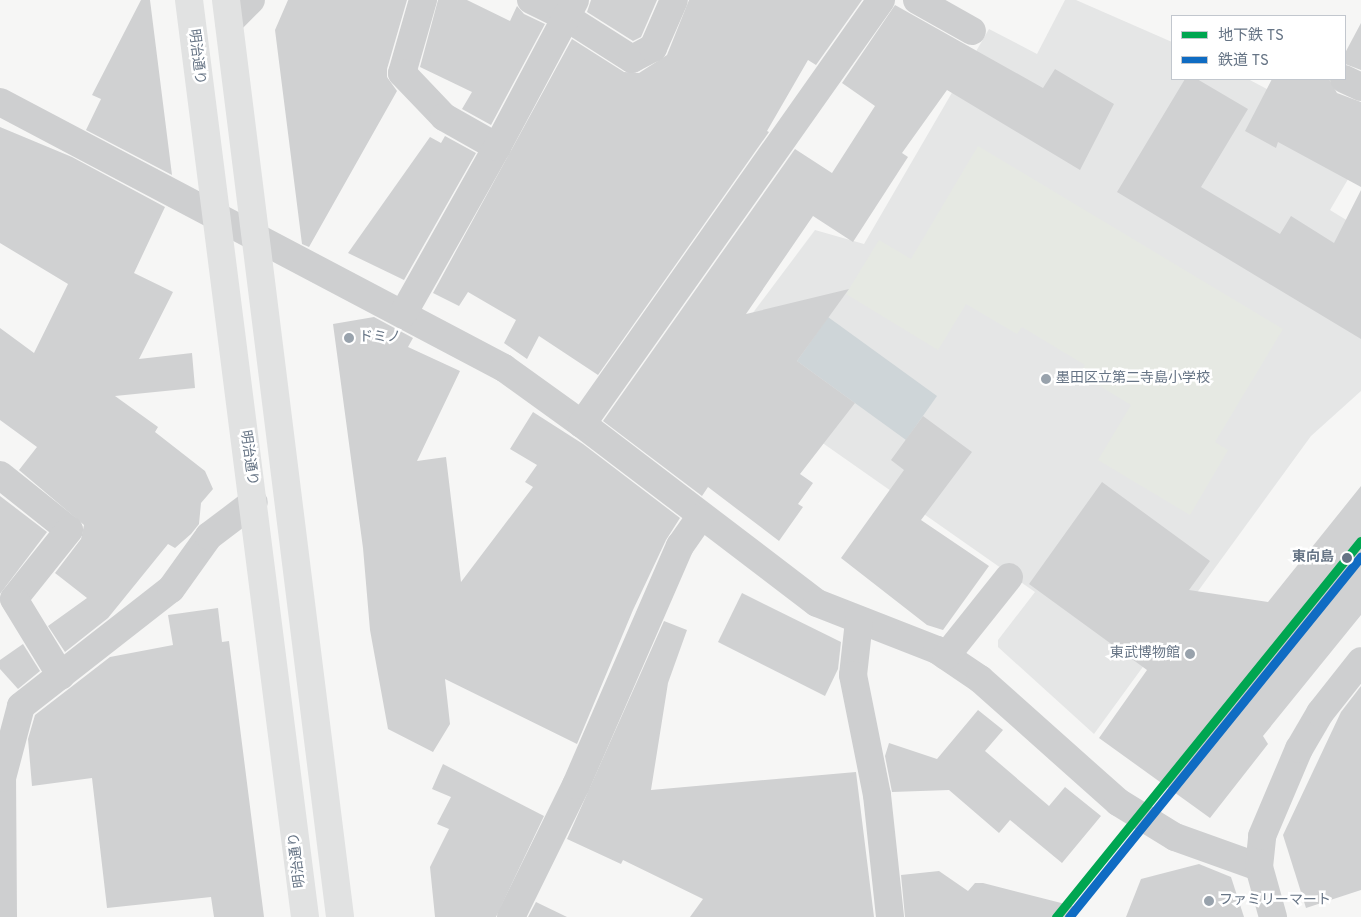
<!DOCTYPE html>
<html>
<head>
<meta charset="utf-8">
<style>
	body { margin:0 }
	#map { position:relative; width:1361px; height:917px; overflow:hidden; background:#f6f6f5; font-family:Overpass,"Noto Sans JP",sans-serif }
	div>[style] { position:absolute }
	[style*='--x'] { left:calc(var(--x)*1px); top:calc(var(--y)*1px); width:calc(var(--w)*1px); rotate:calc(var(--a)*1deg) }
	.built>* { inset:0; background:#e5e6e6 }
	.green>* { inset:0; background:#e6e9e3 }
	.water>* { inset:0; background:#ced5d8 }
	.building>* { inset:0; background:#d0d1d2 }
	.minor>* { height:28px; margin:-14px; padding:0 14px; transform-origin:14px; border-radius:14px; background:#cecfd0 }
	.major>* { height:28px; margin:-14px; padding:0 14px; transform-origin:14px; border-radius:14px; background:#e1e2e2 }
	.rail-1>* { height:9px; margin:-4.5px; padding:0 4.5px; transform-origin:4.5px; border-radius:4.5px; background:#0f6cc3 }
	.metro-1>* { height:9px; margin:-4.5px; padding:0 4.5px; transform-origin:4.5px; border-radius:4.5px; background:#00a651 }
	.dots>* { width:14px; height:14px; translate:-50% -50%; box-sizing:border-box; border:2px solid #fff; border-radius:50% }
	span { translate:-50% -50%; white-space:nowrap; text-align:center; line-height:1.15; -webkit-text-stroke:5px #fff; paint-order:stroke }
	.street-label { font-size:14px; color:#667485 }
	.poi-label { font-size:14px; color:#667485 }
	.left { translate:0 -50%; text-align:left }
	.right { translate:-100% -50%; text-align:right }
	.stop-label { font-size:14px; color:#667485; font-weight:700 }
	.legend { position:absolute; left:1171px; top:15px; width:175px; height:65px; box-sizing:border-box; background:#fff; border:1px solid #c2c7ce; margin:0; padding:6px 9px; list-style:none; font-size:15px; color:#667485 }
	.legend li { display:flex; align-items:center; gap:10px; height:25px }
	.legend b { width:25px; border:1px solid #c2c7ce }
</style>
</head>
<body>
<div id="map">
	<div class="built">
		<div style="clip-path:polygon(1065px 0,1076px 0,1172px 42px,1172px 79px,1248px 79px,1361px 139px,1361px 157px,1330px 210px,1361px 229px,1361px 391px,1311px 436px,1094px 734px,998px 647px,998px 640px,1035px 592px,713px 366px,815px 230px,864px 244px,989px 29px,1037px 54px)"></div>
	</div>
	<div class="green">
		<div style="clip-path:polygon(978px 146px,1283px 329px,1215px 442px,1228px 450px,1190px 515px,1098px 460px,1131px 405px,1080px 374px,1085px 365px,1022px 327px,1017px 334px,966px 304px,938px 350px,846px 294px,879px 240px,911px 259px)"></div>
	</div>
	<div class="water">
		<div style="clip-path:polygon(828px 317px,937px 396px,906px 440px,797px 361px)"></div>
	</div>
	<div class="building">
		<div style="clip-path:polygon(141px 0,150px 0,172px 175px,86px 130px,101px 99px,92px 95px)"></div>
		<div style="clip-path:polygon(288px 0,407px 0,387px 69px,387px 77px,397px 91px,309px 247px,302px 244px,275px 30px)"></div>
		<div style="clip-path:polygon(438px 0,467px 0,510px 21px,517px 6px,524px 14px,545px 24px,491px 125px,462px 109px,472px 92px,420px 67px)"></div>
		<div style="clip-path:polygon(591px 0,657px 0,641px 37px,633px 41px,587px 12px)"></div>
		<div style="clip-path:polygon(689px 0,862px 0,816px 65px,808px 60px,767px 131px,769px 132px,598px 375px,539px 336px,527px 359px,504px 343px,516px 320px,468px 292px,459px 306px,433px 293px,572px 39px,624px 72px,639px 73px,667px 55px)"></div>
		<div style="clip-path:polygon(895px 5px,1043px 88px,1055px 69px,1114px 104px,1080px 170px,947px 90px,902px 153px,908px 157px,853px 242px,813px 216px,746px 314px,849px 289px,797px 361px,855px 403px,800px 474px,813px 483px,798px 504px,803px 507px,779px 541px,708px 487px,702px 496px,603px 421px,795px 149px,832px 173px,875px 106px,842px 83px)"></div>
		<div style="clip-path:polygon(1361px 23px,1361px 70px,1345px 64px,1345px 53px)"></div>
		<div style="clip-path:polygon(1185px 79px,1197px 79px,1248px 109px,1201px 187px,1280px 234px,1291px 216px,1334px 243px,1361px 190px,1361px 339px,1117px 192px)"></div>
		<div style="clip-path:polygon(1272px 79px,1329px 79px,1337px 93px,1361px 102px,1361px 187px,1278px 142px,1276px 148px,1245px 131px)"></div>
		<div style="clip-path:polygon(0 127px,72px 157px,165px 207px,134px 273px,173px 292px,139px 359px,192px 353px,195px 388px,115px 396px,158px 427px,155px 432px,205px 471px,213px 489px,201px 503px,199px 524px,191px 534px,175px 548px,168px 544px,108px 618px,65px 652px,48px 626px,87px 598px,55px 573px,81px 539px,84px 525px,19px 470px,37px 447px,0 420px,0 328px,34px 353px,68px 284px,0 243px)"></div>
		<div style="clip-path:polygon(445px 136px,476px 153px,404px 280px,348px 253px,430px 137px,441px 143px)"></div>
		<div style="clip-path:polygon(374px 317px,413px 338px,408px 347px,460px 371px,417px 461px,446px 457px,461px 582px,533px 487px,525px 482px,537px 465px,510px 449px,533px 412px,583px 444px,680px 518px,666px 540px,633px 610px,577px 744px,445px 679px,450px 724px,433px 752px,388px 729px,370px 630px,363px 548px,333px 324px)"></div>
		<div style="clip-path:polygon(923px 416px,972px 452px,921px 520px,989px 566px,943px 630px,927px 625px,841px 558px,904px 470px,891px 460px)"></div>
		<div style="clip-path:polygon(1102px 482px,1210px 561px,1189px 590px,1268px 602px,1361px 486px,1361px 615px,1263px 736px,1268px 744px,1210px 818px,1099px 738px,1147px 670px,1029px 584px)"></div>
		<div style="clip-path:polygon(0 496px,47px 532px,0 594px)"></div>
		<div style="clip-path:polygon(742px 593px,841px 642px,838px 669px,825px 696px,718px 642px)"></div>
		<div style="clip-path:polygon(218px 608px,222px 642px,229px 641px,264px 917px,214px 917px,211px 897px,107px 908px,92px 778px,32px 786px,28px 739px,35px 715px,110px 657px,173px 645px,168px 615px)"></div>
		<div style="clip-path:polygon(664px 621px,687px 630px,668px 683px,651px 790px,856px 772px,874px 917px,690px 917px,703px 899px,623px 860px,621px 864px,567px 839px)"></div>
		<div style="clip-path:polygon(23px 644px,40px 671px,18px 689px,0 669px,0 660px)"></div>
		<div style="clip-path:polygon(1361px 686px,1361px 890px,1306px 908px,1283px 835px,1341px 712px)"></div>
		<div style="clip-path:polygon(978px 710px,1003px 730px,985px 751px,1049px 806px,1065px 787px,1101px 816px,1062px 863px,1010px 820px,999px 833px,949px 790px,892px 792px,885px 756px,889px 743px,937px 759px)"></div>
		<div style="clip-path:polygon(443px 764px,544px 816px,496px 917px,435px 917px,430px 867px,449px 829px,437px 824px,451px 797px,432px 789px)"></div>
		<div style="clip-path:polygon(1199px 864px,1231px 877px,1244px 917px,1126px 917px,1141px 879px)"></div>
		<div style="clip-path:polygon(939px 871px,968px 891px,975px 883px,983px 883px,1077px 907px,1076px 917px,905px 917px,901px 875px)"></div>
		<div style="clip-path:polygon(536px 902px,567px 917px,528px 917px)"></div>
	</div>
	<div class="minor">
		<div style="--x:423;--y:0;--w:76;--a:106"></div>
		<div style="--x:402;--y:73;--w:61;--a:46.3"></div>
		<div style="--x:444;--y:117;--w:61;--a:29.5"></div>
		<div style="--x:531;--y:0;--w:39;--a:26"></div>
		<div style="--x:566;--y:17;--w:78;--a:32.5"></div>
		<div style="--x:632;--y:59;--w:24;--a:-28"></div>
		<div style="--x:653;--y:48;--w:52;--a:-66.4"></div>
		<div style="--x:917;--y:0;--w:63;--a:29.4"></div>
		<div style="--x:229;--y:22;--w:31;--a:-45"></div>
		<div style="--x:1344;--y:79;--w:19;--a:25"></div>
		<div style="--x:0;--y:102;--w:570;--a:27.82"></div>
		<div style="--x:504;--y:368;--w:96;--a:35.7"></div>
		<div style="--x:582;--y:424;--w:295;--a:37.3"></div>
		<div style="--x:817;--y:603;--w:129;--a:21.4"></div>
		<div style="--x:937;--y:650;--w:52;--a:34"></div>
		<div style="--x:980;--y:679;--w:185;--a:41.7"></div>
		<div style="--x:1118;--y:802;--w:67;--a:31.6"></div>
		<div style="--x:1175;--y:837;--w:89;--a:19.7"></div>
		<div style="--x:403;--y:314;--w:192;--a:-60.6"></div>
		<div style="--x:497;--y:147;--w:166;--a:-62"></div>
		<div style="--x:582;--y:424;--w:519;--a:-54.81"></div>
		<div style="--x:0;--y:475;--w:88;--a:38.6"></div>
		<div style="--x:69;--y:530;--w:88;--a:128.6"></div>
		<div style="--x:14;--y:599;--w:90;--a:58.6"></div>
		<div style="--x:859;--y:621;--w:54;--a:96.3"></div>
		<div style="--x:853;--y:675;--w:122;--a:78.7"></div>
		<div style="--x:877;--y:795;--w:123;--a:83.9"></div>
		<div style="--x:946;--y:656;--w:101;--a:-51.4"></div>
		<div style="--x:3;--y:917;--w:139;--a:-90.4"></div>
		<div style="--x:2;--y:778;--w:74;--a:-75.2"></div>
		<div style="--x:21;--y:706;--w:190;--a:-38"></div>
		<div style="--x:171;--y:589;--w:65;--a:-54.4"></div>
		<div style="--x:209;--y:536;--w:56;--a:-37.1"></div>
		<div style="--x:511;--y:917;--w:147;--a:-63.8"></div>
		<div style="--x:576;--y:785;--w:261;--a:-66.5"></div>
		<div style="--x:680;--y:546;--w:35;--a:-55"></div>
		<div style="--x:1273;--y:917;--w:52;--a:-105.6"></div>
		<div style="--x:1259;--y:867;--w:31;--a:-84"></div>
		<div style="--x:1262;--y:836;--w:95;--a:-67"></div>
		<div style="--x:1299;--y:749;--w:42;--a:-59.7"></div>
		<div style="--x:1320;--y:713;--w:66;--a:-51.7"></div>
	</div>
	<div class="major">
		<div style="--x:189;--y:0;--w:924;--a:82.79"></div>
		<div style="--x:226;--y:0;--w:924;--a:82.91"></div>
	</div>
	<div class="rail-1">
		<div style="--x:1069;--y:917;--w:464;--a:-51"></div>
	</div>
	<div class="metro-1">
		<div style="--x:1056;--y:917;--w:484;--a:-51"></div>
	</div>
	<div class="dots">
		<div style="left:349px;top:338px;background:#98a2ac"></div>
		<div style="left:1046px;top:379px;background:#98a2ac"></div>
		<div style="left:1347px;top:558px;background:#667485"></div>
		<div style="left:1190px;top:654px;background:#98a2ac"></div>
		<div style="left:1209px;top:901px;background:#98a2ac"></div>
	</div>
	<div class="street-label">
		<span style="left:196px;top:57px;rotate:83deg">明治通り</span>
		<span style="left:248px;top:458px;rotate:82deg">明治通り</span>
		<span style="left:298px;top:860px;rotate:-97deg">明治通り</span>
	</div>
	<div class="poi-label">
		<span class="left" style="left:359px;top:338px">ドミノ</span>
		<span class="left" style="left:1056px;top:379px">墨田区立第二寺島小学校</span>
		<span class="right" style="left:1180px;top:654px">東武博物館</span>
		<span class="left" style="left:1219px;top:901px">ファミリーマート</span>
	</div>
	<div class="stop-label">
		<span class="right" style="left:1334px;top:558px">東向島</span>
	</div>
	<ul class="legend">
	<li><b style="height:6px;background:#00a651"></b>地下鉄 TS</li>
	<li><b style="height:6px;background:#0f6cc3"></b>鉄道 TS</li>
	</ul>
</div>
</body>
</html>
